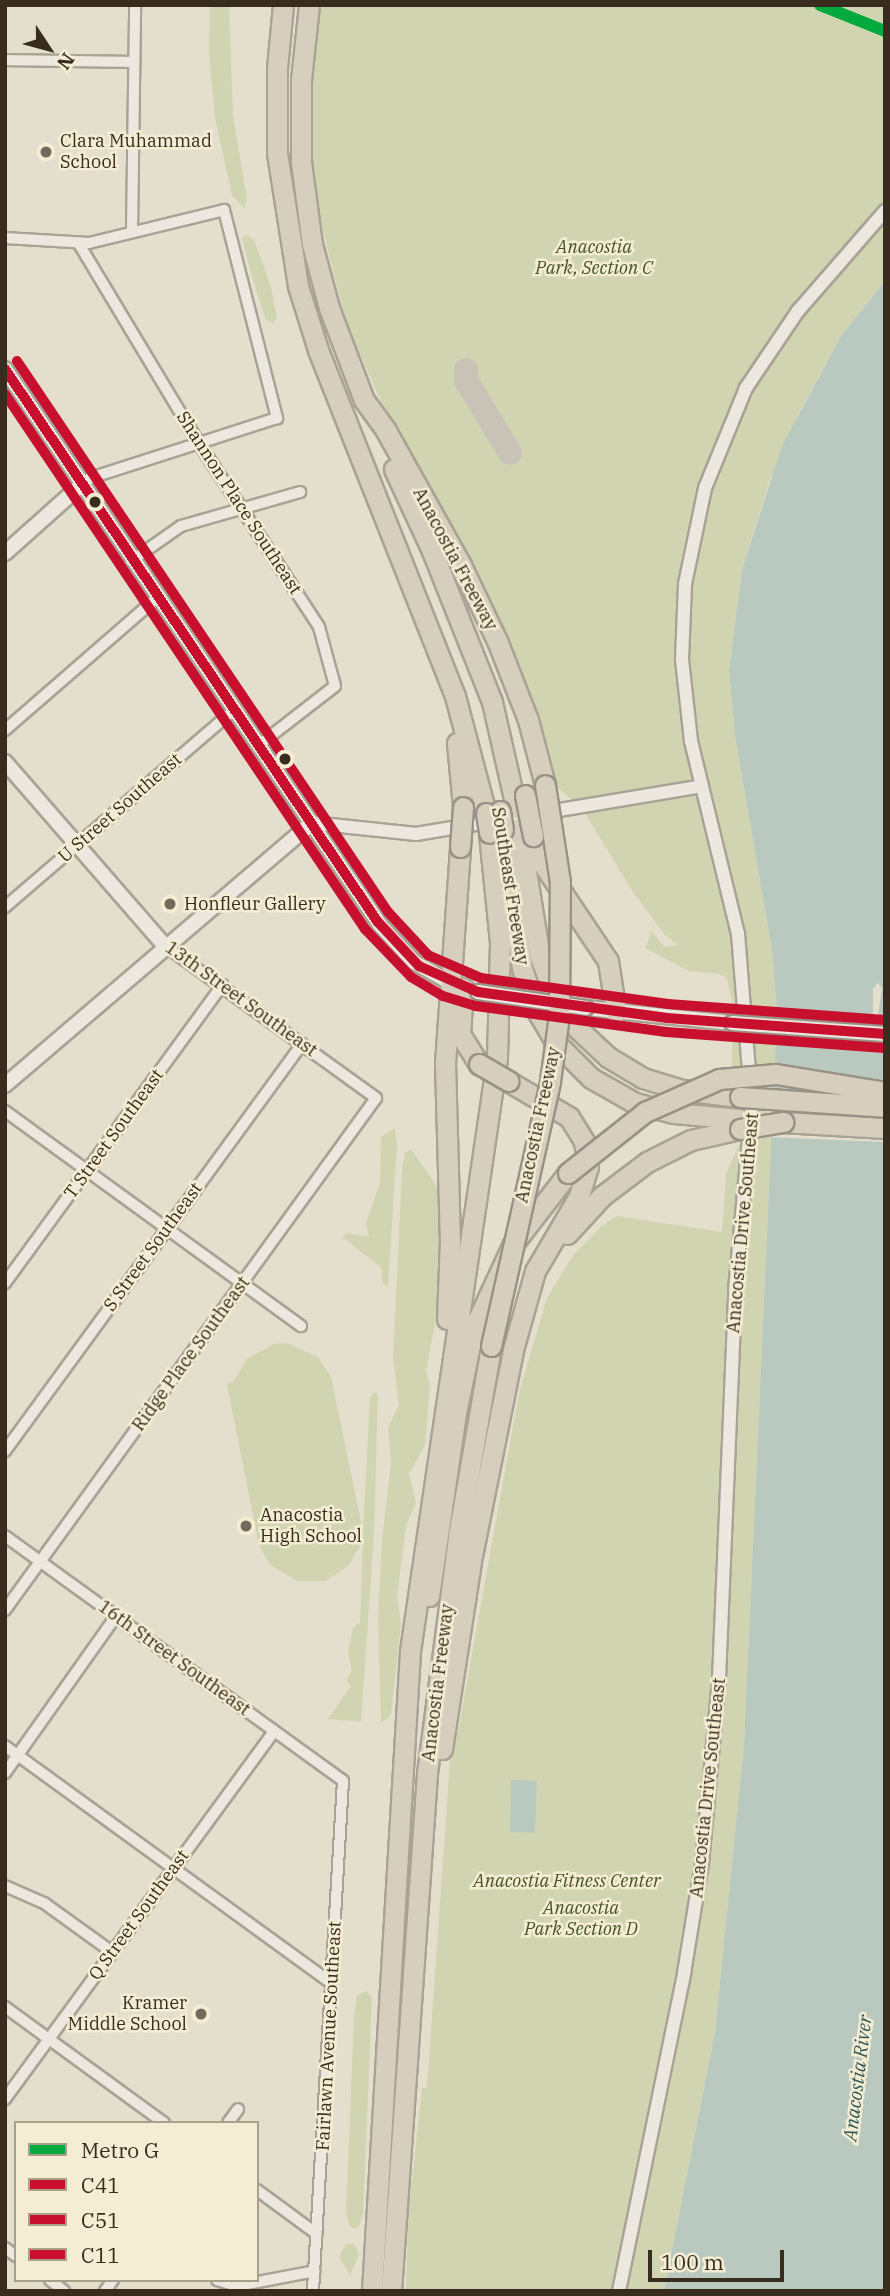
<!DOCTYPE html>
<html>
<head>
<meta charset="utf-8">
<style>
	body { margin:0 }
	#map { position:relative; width:890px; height:2296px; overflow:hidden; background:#e4decd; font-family:"IBM Plex Serif",serif }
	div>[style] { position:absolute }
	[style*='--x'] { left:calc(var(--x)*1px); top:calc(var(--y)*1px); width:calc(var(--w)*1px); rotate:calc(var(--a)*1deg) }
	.green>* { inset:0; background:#d1d4b0 }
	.water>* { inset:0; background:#b9c9c0 }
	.pier>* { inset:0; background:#e4decd }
	.taxiway>* { height:24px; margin:-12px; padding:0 12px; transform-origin:12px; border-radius:12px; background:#c8c3b6 }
	.roads { filter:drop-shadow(2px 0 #a9a396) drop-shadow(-2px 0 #a9a396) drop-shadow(0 2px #a9a396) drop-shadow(0 -2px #a9a396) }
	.minor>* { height:10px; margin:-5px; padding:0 5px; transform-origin:5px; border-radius:5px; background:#ece8df }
	.tertiary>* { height:12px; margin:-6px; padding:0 6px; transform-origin:6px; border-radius:6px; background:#ece8df }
	.secondary>* { height:14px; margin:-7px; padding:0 7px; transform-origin:7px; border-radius:7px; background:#ece8df }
	.motorway>* { height:19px; margin:-9.5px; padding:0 9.5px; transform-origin:9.5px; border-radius:9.5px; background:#d7cfbe }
	.bridges { filter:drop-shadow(2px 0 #999286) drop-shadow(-2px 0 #999286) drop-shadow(0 2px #999286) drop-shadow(0 -2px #999286) }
	.secondary-bridge>* { height:14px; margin:-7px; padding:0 7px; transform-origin:7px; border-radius:7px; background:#ece8df }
	.motorway-bridge>* { height:19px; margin:-9.5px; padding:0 9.5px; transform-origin:9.5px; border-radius:9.5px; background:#d7cfbe }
	.bus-1>* { height:10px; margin:-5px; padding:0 5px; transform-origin:5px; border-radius:5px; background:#c8102e }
	.bus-2>* { height:10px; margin:-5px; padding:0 5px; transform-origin:5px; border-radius:5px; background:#c8102e }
	.bus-3>* { height:10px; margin:-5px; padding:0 5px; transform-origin:5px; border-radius:5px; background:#c8102e }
	.metro-1>* { height:12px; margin:-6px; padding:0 6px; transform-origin:6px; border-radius:6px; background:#03aa3e }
	.dots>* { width:19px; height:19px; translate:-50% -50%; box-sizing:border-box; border:4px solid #f4edd3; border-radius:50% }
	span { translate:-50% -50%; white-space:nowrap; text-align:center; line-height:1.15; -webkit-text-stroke:5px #f4edd3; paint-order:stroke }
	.poi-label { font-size:18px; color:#372c1e }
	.left { translate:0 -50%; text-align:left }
	.right { translate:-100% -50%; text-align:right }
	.park-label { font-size:18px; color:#455326; font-style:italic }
	.street-label { font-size:18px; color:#372c1e }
	.water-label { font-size:19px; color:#2e5756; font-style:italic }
	.frame { position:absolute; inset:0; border:7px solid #372c1e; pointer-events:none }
	.legend { position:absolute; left:14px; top:2121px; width:245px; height:161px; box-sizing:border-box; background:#f4edd3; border:2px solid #a8a08b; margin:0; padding:9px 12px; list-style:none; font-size:21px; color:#372c1e }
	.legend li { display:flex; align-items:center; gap:14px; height:35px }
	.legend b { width:35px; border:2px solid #a8a08b }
	.north { position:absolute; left:14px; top:14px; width:70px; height:70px; -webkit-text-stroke:5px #f4edd3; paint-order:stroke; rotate:126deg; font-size:19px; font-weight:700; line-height:28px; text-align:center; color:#372c1e }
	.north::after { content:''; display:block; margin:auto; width:24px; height:32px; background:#372c1e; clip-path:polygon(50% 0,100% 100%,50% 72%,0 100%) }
	.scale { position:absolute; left:648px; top:2250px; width:136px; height:32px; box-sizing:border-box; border:4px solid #372c1e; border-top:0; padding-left:9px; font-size:21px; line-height:24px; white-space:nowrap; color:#372c1e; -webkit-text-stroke:5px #f4edd3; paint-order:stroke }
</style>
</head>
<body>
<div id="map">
	<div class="green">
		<div style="clip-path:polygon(210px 5px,229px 5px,233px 115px,247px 200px,244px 208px,232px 195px,215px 118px,209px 54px)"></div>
		<div style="clip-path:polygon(322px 5px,885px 5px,885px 281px,841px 336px,797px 417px,769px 482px,742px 570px,729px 670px,735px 736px,772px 950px,777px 1011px,744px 1744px,715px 2032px,664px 2291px,406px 2291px,408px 2217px,422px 2088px,427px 2088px,452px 1732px,458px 1732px,519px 1393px,547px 1298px,574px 1254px,602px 1226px,617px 1216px,722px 1232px,726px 1174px,741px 1140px,742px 1085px,732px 1064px,733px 1005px,727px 979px,720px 974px,689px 971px,645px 948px,652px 931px,664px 947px,678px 945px,664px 934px,631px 889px,582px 808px,552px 783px,346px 323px,318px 211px,310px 133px,313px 58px)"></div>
		<div style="clip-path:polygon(247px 235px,254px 240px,270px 284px,277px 316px,273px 323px,266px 320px,252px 277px,242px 238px)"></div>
		<div style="clip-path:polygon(395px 1128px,397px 1144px,388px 1287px,382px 1282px,381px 1267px,342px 1237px,348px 1233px,369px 1237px,366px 1223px,380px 1183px,381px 1137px)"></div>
		<div style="clip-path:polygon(411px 1149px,440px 1191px,444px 1218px,440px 1298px,426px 1371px,430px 1385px,425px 1445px,409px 1474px,416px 1503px,406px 1525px,397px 1597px,401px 1623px,391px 1715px,381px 1723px,378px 1616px,382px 1540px,391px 1463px,388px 1428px,399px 1405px,393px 1358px,402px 1172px,405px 1153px)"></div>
		<div style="clip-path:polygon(287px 1343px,318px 1357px,331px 1377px,363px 1531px,370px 1397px,375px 1392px,378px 1395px,374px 1533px,361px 1722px,328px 1719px,351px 1686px,346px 1680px,352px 1671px,348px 1653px,353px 1628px,360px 1622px,363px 1541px,349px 1565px,326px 1581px,297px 1581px,269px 1564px,259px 1545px,229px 1395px,227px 1384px,233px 1382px,247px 1359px,274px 1344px)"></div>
		<div style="clip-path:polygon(367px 1991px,372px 1998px,363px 2214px,358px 2228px,351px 2228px,346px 2214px,354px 2018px,357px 1995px)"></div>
		<div style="clip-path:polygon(346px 2244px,354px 2244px,359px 2254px,350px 2275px,339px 2257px)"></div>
	</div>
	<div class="water">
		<div style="clip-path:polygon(885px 281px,885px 2291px,664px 2291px,715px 2032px,744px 1744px,777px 1011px,772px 950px,735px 736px,729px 670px,742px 570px,781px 448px,841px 336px)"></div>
		<div style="clip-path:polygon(511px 1780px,537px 1781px,535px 1833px,510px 1832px)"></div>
	</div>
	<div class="pier">
		<div style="clip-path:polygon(878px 983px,882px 988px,878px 1016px,885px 1016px,885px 1044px,771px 1036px,773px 1008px,873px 1016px,873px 988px)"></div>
		<div style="clip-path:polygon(767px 1110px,885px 1118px,885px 1142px,767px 1137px)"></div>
	</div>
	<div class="taxiway">
		<div style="--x:466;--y:370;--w:10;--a:90"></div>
		<div style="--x:466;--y:380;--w:85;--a:58.9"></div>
	</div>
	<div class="roads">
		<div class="minor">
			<div style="--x:5;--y:60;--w:128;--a:0.9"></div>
			<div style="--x:132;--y:231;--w:226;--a:-89.2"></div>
			<div style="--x:5;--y:238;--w:84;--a:3.4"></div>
			<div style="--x:89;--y:243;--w:139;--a:-13.7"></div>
			<div style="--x:224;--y:210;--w:215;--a:75.7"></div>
			<div style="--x:277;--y:418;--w:196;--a:162.2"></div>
			<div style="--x:90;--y:478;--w:13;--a:141"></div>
			<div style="--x:79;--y:244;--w:235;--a:59"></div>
			<div style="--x:200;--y:445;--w:217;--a:56.8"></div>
			<div style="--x:319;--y:627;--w:61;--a:74.8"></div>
			<div style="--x:335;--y:686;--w:96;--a:142.2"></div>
			<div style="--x:131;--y:561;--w:61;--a:-35"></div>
			<div style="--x:181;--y:526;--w:124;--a:-15.9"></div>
			<div style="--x:5;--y:730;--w:201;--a:-41"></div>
			<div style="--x:5;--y:907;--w:302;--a:-40.7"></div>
			<div style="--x:5;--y:1111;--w:366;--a:36"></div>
			<div style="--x:5;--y:1283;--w:369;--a:-53.9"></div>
			<div style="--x:5;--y:1451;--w:504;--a:-53.88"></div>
			<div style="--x:5;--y:1536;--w:417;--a:35.9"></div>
			<div style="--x:343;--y:1781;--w:511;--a:93.37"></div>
			<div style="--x:5;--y:1610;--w:632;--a:-54.07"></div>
			<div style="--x:376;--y:1098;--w:260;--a:-144.2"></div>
			<div style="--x:5;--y:1746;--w:403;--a:36"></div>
			<div style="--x:5;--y:1773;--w:192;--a:-54.7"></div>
			<div style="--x:5;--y:1886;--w:43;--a:23.6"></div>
			<div style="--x:44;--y:1903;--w:84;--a:35.8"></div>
			<div style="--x:5;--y:2007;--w:197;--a:36.1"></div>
			<div style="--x:5;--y:2099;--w:456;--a:-53.8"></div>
			<div style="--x:228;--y:2123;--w:17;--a:-54"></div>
			<div style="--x:257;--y:2190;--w:74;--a:36.3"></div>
			<div style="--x:5;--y:2248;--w:14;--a:36"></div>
			<div style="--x:50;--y:2280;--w:18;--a:38"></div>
			<div style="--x:217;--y:2280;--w:21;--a:17"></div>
			<div style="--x:237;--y:2286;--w:79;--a:-10.9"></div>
			<div style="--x:105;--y:2291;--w:14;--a:-54"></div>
		</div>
		<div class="tertiary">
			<div style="--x:312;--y:823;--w:105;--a:6"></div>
			<div style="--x:416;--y:834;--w:290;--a:-9.5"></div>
			<div style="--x:619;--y:2291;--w:325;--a:-78.4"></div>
			<div style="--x:684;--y:1973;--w:111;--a:-80.7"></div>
			<div style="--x:702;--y:1863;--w:185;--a:-84.7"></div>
			<div style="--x:719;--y:1679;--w:389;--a:-87.6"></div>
			<div style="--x:735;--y:1290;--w:183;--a:-84.7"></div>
			<div style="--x:752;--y:1108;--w:175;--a:-94.6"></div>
			<div style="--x:738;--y:934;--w:199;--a:-103.7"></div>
			<div style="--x:691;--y:741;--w:82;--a:-96.3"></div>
			<div style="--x:682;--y:659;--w:75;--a:-87.7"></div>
			<div style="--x:685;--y:584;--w:98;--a:-78.2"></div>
			<div style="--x:705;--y:488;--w:108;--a:-67.7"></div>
			<div style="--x:746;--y:388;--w:93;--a:-56"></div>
			<div style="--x:798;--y:311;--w:133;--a:-49"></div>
		</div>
		<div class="secondary">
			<div style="--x:5;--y:369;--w:671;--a:56"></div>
			<div style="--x:380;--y:925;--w:50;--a:47.4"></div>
			<div style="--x:414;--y:962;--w:48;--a:29.7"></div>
			<div style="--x:5;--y:553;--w:101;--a:-41.8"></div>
			<div style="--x:5;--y:762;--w:244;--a:49"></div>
			<div style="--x:586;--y:1008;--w:147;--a:5.9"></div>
			<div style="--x:5;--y:1085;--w:404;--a:-40.5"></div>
		</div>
		<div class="motorway">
			<div style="--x:283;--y:5;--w:64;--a:95.4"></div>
			<div style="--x:277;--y:69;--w:84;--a:90"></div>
			<div style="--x:277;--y:153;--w:135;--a:81"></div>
			<div style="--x:298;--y:286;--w:67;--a:72.6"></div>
			<div style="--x:318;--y:350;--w:372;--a:68.4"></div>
			<div style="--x:455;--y:696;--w:121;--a:75.2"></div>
			<div style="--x:309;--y:5;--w:75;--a:96.1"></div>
			<div style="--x:301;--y:80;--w:82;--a:90"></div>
			<div style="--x:301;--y:162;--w:83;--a:82.4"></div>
			<div style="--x:312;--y:244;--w:66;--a:75.1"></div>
			<div style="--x:329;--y:308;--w:98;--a:69.2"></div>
			<div style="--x:364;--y:400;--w:36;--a:54"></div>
			<div style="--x:385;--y:429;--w:156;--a:60.8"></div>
			<div style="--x:461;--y:565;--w:86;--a:64.6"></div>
			<div style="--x:498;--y:643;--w:83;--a:68.7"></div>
			<div style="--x:528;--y:720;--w:67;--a:75.3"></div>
			<div style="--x:394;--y:469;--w:90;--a:65.1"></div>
			<div style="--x:432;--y:551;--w:162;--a:68.3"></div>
			<div style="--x:492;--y:702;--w:109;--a:77.2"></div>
			<div style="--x:457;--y:743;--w:64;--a:84.6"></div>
			<div style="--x:519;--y:828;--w:131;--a:80.8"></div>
			<div style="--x:540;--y:957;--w:42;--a:69"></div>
			<div style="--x:555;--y:996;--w:40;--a:55.1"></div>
			<div style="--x:578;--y:1029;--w:41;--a:43"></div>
			<div style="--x:608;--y:1057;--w:41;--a:31"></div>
			<div style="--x:643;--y:1078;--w:41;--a:17.1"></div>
			<div style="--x:682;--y:1090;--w:58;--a:6.9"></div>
			<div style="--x:503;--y:830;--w:139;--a:82.2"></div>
			<div style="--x:522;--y:968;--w:40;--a:72"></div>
			<div style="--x:534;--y:1006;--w:43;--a:59.3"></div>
			<div style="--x:556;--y:1043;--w:49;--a:45"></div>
			<div style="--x:591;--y:1078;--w:51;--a:29.6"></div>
			<div style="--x:635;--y:1103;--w:40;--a:14.4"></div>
			<div style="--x:674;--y:1113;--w:66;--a:5.2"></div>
			<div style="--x:533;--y:836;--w:23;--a:75"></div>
			<div style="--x:539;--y:858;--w:124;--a:56.2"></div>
			<div style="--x:608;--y:961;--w:52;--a:81.1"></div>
			<div style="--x:463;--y:988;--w:46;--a:93.7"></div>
			<div style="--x:460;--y:1034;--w:36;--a:58"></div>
			<div style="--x:783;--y:1122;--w:102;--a:3.4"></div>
			<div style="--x:567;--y:1234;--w:52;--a:-47.4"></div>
			<div style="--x:602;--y:1196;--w:56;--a:-37.1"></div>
			<div style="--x:647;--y:1162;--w:49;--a:-26.6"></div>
			<div style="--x:691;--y:1140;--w:50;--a:-12.7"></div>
			<div style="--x:447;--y:1319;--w:77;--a:-87.8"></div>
			<div style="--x:450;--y:1242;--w:179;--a:-91.6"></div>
			<div style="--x:445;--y:1063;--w:217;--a:-86"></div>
			<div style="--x:429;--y:1596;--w:185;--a:-81.6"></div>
			<div style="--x:456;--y:1413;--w:85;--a:-78.4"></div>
			<div style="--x:473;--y:1330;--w:95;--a:-65.1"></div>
			<div style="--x:513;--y:1244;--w:90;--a:-52.2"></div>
			<div style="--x:442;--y:1749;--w:190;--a:-81.2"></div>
			<div style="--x:471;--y:1561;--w:215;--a:-78.7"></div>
			<div style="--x:513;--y:1350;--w:82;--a:-74.4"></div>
			<div style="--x:535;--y:1271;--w:87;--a:-59.6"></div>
			<div style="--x:579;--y:1196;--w:30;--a:-73"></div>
			<div style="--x:588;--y:1167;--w:26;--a:-99"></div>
			<div style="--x:584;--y:1141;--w:28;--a:-122"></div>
			<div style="--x:569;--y:1117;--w:71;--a:-149.5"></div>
			<div style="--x:372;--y:2291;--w:641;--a:-86.6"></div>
			<div style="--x:410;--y:1651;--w:599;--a:-81.65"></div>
			<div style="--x:497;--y:1058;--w:116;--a:-88.5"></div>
			<div style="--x:500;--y:942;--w:110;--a:-95.8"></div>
			<div style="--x:391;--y:2291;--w:519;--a:-86.02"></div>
			<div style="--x:427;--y:1773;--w:239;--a:-82.5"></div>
			<div style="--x:458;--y:1536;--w:193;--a:-80.1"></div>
		</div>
	</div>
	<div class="bridges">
		<div class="secondary-bridge">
			<div style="--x:478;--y:992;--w:109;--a:8.4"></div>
			<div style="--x:732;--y:1023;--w:153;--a:4.1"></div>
		</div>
		<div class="motorway-bridge">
			<div style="--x:525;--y:795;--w:42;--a:79"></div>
			<div style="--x:500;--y:811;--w:19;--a:81"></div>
			<div style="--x:486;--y:813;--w:20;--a:81"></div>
			<div style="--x:460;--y:847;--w:40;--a:-85.7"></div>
			<div style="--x:479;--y:1064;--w:34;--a:30"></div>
			<div style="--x:740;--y:1097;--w:145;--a:3.9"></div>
			<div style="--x:740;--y:1129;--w:44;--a:-9.2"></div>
			<div style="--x:568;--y:1173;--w:98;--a:-38.4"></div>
			<div style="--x:645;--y:1112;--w:81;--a:-24"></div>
			<div style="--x:719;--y:1079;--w:57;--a:-5"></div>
			<div style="--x:776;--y:1074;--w:110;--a:9.4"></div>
			<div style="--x:491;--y:1346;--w:271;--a:-77.4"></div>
			<div style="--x:550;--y:1081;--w:67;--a:-82.2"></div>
			<div style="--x:559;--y:1015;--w:133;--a:-89.6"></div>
			<div style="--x:560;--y:882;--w:98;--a:-98.8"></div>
		</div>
	</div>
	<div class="bus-1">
		<div style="--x:5;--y:369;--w:666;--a:56.02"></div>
		<div style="--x:377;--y:921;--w:62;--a:47"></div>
		<div style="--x:419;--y:966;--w:64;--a:23.8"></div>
		<div style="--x:478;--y:992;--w:191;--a:7.8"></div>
		<div style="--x:667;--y:1018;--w:219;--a:4.2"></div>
	</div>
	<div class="bus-2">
		<div style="--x:5;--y:394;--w:645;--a:56.06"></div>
		<div style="--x:365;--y:929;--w:66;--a:46.2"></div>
		<div style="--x:411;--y:977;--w:37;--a:31"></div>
		<div style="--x:443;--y:996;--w:34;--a:17"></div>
		<div style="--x:476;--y:1006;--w:192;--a:7.8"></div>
		<div style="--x:666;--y:1032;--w:219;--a:4.2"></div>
	</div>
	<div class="bus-3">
		<div style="--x:17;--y:361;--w:664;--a:56.05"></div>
		<div style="--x:388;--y:912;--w:59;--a:47.1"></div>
		<div style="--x:428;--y:955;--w:58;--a:23.5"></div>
		<div style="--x:481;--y:978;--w:189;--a:7.9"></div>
		<div style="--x:668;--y:1004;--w:218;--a:4.2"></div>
	</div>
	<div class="metro-1">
		<div style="--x:820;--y:5;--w:70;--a:21.8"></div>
	</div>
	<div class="dots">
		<div style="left:46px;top:152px;background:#746a5b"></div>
		<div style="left:95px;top:502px;background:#372c1e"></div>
		<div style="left:285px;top:759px;background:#372c1e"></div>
		<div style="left:170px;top:904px;background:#746a5b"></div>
		<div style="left:246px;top:1526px;background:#746a5b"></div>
		<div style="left:201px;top:2014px;background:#746a5b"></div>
	</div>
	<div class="poi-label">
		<span class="left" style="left:60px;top:152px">Clara Muhammad<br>School</span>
		<span class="left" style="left:184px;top:904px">Honfleur Gallery</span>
		<span class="left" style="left:260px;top:1526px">Anacostia<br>High School</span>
		<span class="right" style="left:187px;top:2014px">Kramer<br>Middle School</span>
	</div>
	<div class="park-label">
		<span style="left:594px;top:258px">Anacostia<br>Park, Section C</span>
		<span style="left:567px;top:1881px">Anacostia Fitness Center</span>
		<span style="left:581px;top:1919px">Anacostia<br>Park Section D</span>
	</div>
	<div class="street-label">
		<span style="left:239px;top:503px;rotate:57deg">Shannon Place Southeast</span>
		<span style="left:455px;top:559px;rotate:62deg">Anacostia Freeway</span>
		<span style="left:120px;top:808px;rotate:-41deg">U Street Southeast</span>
		<span style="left:510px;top:886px;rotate:81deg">Southeast Freeway</span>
		<span style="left:241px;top:999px;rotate:36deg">13th Street Southeast</span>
		<span style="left:538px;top:1125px;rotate:-78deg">Anacostia Freeway</span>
		<span style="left:114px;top:1134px;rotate:-54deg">T Street Southeast</span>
		<span style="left:743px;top:1223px;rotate:-85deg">Anacostia Drive Southeast</span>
		<span style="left:153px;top:1247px;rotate:-54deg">S Street Southeast</span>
		<span style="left:191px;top:1354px;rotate:-54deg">Ridge Place Southeast</span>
		<span style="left:174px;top:1658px;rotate:36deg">16th Street Southeast</span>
		<span style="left:438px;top:1683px;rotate:-83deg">Anacostia Freeway</span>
		<span style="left:708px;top:1788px;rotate:-84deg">Anacostia Drive Southeast</span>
		<span style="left:139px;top:1915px;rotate:-54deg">Q Street Southeast</span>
		<span style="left:329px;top:2036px;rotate:-87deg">Fairlawn Avenue Southeast</span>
	</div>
	<div class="water-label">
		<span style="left:858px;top:2078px;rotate:-83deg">Anacostia River</span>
	</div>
	<div class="frame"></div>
	<ul class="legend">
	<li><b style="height:9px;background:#03aa3e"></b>Metro G</li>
	<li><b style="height:9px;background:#c8102e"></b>C41</li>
	<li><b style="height:9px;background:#c8102e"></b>C51</li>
	<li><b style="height:9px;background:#c8102e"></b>C11</li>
	</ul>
	<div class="north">N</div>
	<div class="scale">100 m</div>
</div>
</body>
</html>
